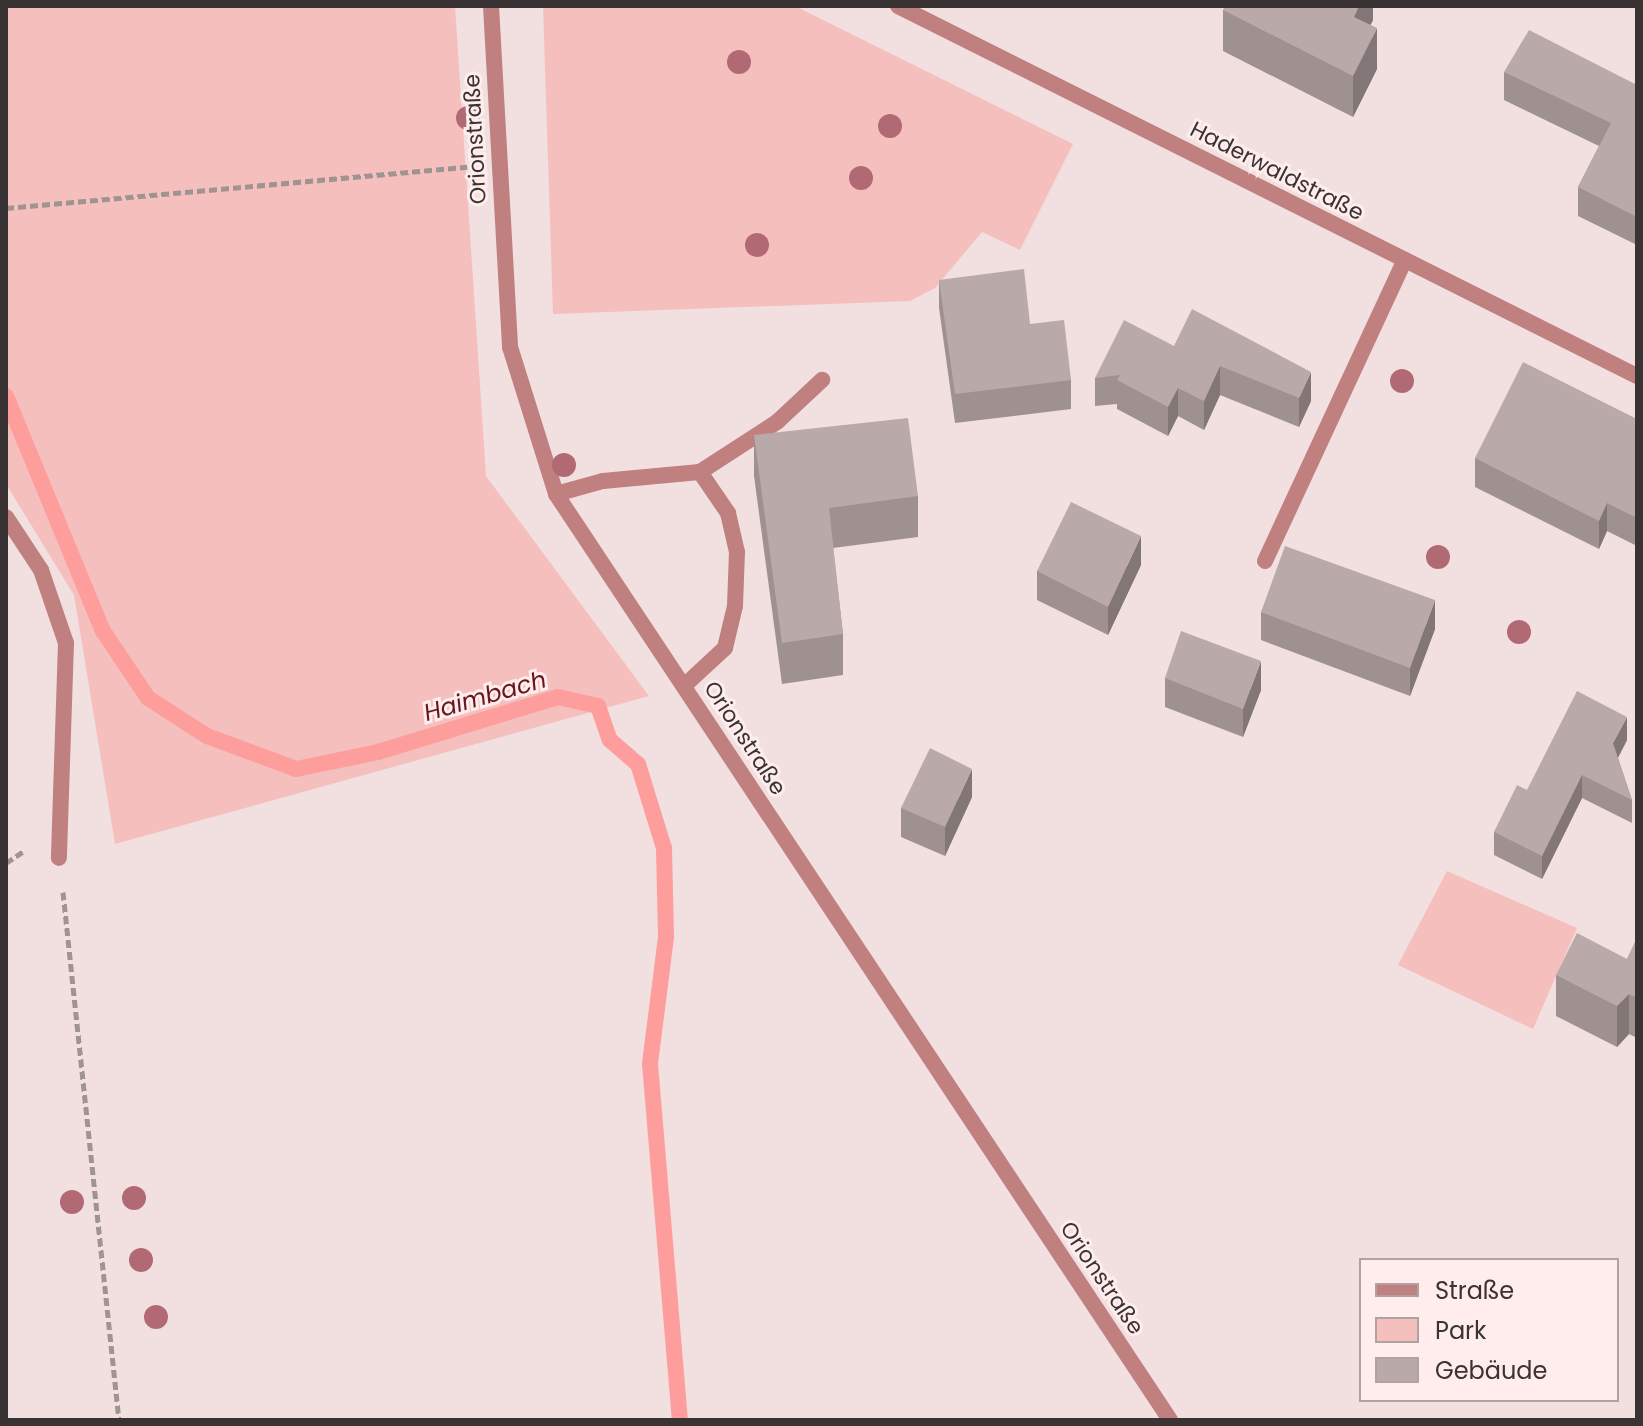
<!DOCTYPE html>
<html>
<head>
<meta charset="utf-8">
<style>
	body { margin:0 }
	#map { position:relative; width:1643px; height:1426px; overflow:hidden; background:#f1e0df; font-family:Poppins,sans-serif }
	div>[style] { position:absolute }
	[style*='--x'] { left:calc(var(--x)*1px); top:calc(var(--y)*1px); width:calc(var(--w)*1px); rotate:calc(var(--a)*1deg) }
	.green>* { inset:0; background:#f5bfbd }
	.stream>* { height:16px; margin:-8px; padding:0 8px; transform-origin:8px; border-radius:8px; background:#fd9e9d }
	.path>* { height:5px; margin-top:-2.5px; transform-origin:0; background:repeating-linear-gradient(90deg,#a09493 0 8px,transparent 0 12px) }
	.lane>* { height:16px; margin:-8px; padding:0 8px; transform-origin:8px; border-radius:8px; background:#bf807f }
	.street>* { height:16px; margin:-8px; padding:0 8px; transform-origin:8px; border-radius:8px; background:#bf807f }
	.trees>* { width:24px; height:24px; margin:-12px; border-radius:50%; background:#b16a74 }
	.wall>* { inset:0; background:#a09191 }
	.shaded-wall>* { inset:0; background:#827676 }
	.building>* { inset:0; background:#baa9a9 }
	span { translate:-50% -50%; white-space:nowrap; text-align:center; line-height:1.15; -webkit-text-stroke:6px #feedec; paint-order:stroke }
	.street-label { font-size:22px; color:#393333 }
	.water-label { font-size:24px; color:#68161e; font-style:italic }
	.frame { position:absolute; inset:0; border:8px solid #393333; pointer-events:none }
	.legend { position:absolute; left:1359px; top:1258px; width:260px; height:144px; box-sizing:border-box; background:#feedec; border:2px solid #afa3a2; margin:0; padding:10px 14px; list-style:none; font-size:24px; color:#393333 }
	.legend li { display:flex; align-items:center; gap:16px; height:40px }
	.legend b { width:40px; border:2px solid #afa3a2 }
</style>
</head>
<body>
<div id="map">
	<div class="green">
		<div style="clip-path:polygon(6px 6px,455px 6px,486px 476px,649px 696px,115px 844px,74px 595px,6px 484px)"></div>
		<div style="clip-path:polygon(543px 6px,795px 6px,1073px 144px,1020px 250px,982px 232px,935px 288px,910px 301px,553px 314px)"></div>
		<div style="clip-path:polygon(1447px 871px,1577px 928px,1533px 1029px,1398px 965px)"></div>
	</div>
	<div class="stream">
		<div style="--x:6;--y:396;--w:254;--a:67.6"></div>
		<div style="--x:103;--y:631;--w:81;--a:56.1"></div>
		<div style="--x:148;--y:698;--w:70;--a:32.8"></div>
		<div style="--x:207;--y:736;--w:95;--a:20.3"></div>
		<div style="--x:296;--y:769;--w:84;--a:-11.7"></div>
		<div style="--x:378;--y:752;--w:188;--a:-17"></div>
		<div style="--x:558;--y:697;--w:41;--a:12.7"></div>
		<div style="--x:598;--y:706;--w:36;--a:71"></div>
		<div style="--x:610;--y:740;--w:37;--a:41"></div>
		<div style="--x:638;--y:764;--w:88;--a:72.8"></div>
		<div style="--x:664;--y:848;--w:89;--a:88.7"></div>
		<div style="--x:666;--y:937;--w:128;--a:97.2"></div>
		<div style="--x:650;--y:1064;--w:357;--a:85.2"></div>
	</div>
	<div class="path">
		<div style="--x:6;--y:208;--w:463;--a:-5.1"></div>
		<div style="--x:6;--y:863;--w:23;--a:-34"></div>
		<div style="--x:63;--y:892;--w:531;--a:83.95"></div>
	</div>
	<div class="lane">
		<div style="--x:556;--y:494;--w:49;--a:-15.5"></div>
		<div style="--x:603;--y:481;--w:97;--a:-5.3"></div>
		<div style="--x:700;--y:472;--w:92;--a:-33"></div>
		<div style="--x:777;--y:422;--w:62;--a:-43"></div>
		<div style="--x:1265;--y:561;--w:332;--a:-65.1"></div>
		<div style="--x:684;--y:686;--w:56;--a:-42.8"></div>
		<div style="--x:725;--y:648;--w:43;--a:-76.6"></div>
		<div style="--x:735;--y:606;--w:54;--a:-87.9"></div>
		<div style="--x:737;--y:552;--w:40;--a:-103"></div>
		<div style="--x:728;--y:513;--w:50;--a:-124.3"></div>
	</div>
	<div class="street">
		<div style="--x:491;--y:6;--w:342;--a:86.8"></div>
		<div style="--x:510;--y:347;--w:154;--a:72.6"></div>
		<div style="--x:556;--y:494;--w:1111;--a:56.45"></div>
		<div style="--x:898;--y:6;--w:826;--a:26.6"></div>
		<div style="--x:6;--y:517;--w:64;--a:56.6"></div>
		<div style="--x:41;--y:570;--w:77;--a:71.1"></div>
		<div style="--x:66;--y:643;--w:215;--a:91.9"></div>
	</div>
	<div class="trees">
		<div style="left:739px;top:62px"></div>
		<div style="left:468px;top:118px"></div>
		<div style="left:890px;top:126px"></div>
		<div style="left:861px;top:178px"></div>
		<div style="left:757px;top:245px"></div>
		<div style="left:1402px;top:381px"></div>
		<div style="left:564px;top:465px"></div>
		<div style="left:1438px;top:557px"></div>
		<div style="left:1519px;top:632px"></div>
		<div style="left:134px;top:1198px"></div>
		<div style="left:72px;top:1202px"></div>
		<div style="left:141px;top:1260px"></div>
		<div style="left:156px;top:1317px"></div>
	</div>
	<div class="wall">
		<div style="clip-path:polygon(1373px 6px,1373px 20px,1370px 25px,1377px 69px,1353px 117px,1223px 51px,1223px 10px)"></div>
		<div style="clip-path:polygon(1504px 72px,1637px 85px,1637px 245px,1578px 216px,1578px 187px,1599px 146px,1504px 100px)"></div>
		<div style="clip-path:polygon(939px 280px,1030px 324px,1071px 380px,1071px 409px,955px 423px,939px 308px)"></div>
		<div style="clip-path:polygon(1174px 346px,1311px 401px,1299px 427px,1220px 395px,1204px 430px,1178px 416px,1168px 436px,1117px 409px,1117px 404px,1095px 406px,1095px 378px)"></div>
		<div style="clip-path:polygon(1637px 419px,1637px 546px,1607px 531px,1599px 549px,1475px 487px,1475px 458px)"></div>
		<div style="clip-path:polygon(754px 435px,918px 496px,918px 537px,833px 548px,843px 634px,843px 675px,782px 684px,754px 476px)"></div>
		<div style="clip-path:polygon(1141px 565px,1108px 635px,1037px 600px,1037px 571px)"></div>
		<div style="clip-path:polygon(1261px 612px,1435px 629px,1410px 696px,1261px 640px)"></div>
		<div style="clip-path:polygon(1165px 678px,1261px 690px,1243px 737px,1165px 707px)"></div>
		<div style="clip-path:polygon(1627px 740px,1618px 758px,1632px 800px,1632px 823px,1582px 798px,1542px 879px,1494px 855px,1494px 832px,1527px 790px)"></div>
		<div style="clip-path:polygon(972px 797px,945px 856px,901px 837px,901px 808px)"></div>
		<div style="clip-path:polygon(1637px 938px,1637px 1038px,1629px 1034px,1617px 1047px,1556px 1016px,1556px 975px,1627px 959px)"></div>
	</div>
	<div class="shaded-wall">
		<div style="clip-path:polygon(1359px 6px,1373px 6px,1373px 20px,1354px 58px,1354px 17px)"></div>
		<div style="clip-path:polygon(1377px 28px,1377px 69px,1353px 117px,1353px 76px)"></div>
		<div style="clip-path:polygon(1220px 366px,1220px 395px,1204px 430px,1204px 401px)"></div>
		<div style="clip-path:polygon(1311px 372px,1311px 401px,1299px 427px,1299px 398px)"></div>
		<div style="clip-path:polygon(1178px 388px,1178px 416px,1168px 436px,1168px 407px)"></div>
		<div style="clip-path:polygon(1607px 503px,1607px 531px,1599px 549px,1599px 521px)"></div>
		<div style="clip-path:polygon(1141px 536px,1141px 565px,1108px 635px,1108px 607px)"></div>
		<div style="clip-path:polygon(1435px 600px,1435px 629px,1410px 696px,1410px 668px)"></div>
		<div style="clip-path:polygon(1261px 661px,1261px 690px,1243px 737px,1243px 709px)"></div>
		<div style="clip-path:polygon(1627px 717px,1627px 740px,1613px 767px,1613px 743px)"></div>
		<div style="clip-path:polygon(972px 769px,972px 797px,945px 856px,945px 827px)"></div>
		<div style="clip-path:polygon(1582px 775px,1582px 798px,1542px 879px,1542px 856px)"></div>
		<div style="clip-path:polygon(1629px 994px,1629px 1034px,1617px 1047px,1617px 1006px)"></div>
	</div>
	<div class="building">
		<div style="clip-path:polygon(1225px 6px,1359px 6px,1354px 17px,1377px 28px,1353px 76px,1223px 10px)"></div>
		<div style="clip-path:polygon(1529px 30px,1637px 85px,1637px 217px,1578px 187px,1611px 123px,1504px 72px)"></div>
		<div style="clip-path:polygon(1024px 269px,1030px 324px,1064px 320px,1071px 380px,955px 394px,939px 280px)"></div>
		<div style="clip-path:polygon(1192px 309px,1311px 372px,1299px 398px,1220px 366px,1204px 401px,1178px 388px,1168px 407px,1117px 380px,1120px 375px,1095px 378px,1124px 320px,1174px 346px)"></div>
		<div style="clip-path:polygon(1523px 362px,1637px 419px,1637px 518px,1607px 503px,1599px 521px,1475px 458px)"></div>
		<div style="clip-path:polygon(908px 418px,918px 496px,829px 508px,843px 634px,782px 643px,754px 435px)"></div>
		<div style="clip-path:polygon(1071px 502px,1141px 536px,1108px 607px,1037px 571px)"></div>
		<div style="clip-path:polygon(1285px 546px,1435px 600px,1410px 668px,1261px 612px)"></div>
		<div style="clip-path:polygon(1181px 631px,1261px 661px,1243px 709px,1165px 678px)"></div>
		<div style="clip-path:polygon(1577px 691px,1627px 717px,1613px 743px,1632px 800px,1582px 775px,1542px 856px,1494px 832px,1517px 785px,1527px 790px)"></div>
		<div style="clip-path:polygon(930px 748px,972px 769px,945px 827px,901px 808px)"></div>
		<div style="clip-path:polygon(1577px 933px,1627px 959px,1637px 938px,1637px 998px,1629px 994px,1617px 1006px,1556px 975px)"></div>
	</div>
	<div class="street-label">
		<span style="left:475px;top:139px;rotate:-93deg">Orionstraße</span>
		<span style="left:1277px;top:171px;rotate:27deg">Haderwaldstraße</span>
		<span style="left:745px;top:738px;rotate:57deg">Orionstraße</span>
		<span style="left:1102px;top:1278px;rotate:56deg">Orionstraße</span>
	</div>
	<div class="water-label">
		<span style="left:485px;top:696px;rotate:-16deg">Haimbach</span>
	</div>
	<div class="frame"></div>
	<ul class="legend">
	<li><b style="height:10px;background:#bf807f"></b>Straße</li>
	<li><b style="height:22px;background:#f5bfbd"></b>Park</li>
	<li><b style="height:22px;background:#baa9a9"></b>Gebäude</li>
	</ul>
</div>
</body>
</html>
